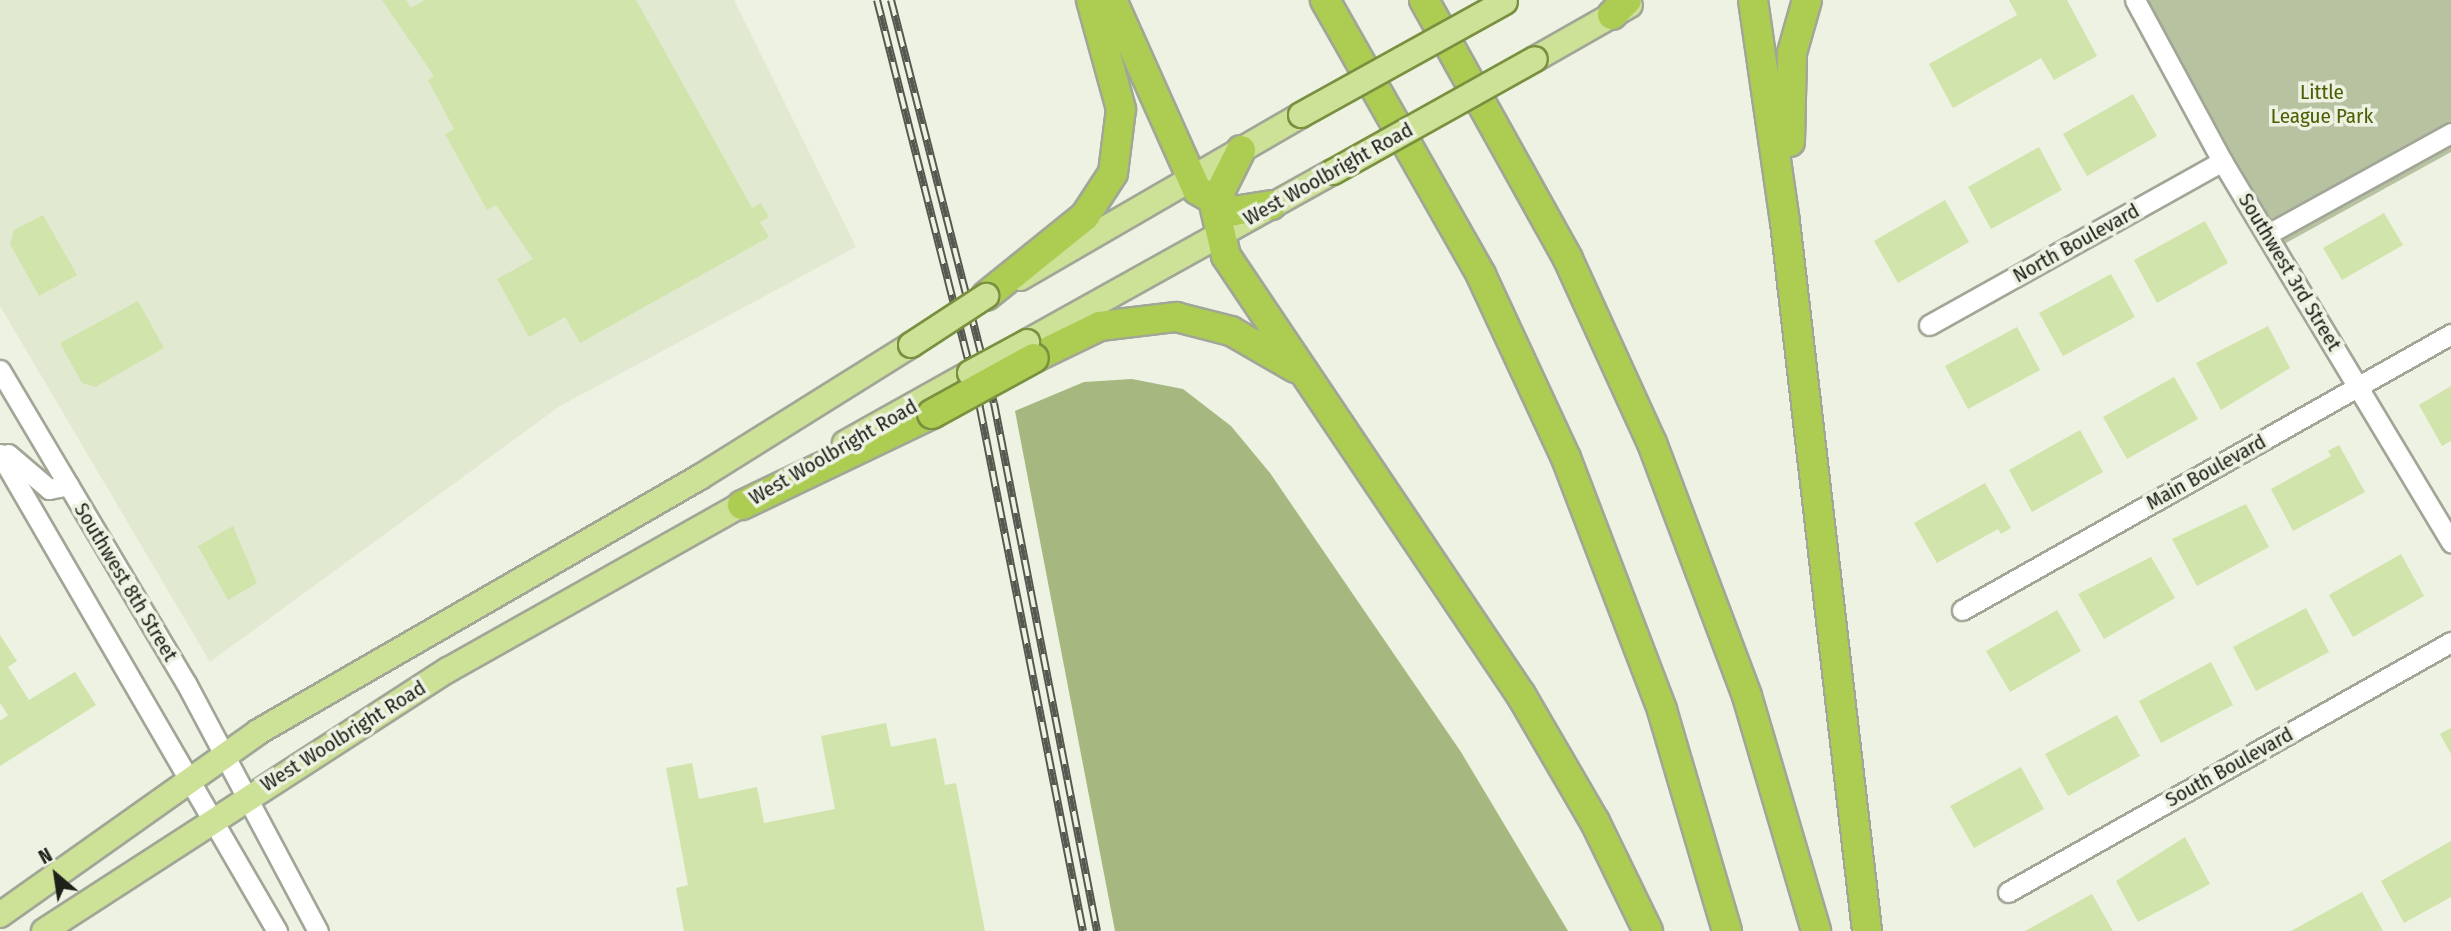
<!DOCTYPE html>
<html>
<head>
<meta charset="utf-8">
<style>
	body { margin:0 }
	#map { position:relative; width:2451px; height:931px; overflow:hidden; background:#edf2e2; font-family:"Fira Sans Condensed",sans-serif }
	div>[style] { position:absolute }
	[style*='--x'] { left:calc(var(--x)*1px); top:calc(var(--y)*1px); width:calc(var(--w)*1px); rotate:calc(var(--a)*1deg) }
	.built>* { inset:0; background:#e1e9d1 }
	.green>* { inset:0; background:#b7c3a0 }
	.forest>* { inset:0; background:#a6b780 }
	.building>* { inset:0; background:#d1e4ab }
	.roads { filter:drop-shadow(2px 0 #a1a697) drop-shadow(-2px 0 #a1a697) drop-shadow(0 2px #a1a697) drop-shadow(0 -2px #a1a697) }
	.minor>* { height:19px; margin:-9.5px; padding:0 9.5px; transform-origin:9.5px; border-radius:9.5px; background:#fff }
	.major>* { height:24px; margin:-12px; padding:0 12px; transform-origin:12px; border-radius:12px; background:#cde197 }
	.highway>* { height:28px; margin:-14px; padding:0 14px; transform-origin:14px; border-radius:14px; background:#accd52 }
	.rail>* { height:8px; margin-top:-4px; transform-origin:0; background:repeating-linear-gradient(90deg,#edf2e2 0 16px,#55584f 0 32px); box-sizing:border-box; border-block:2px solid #55584f }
	.bridges { filter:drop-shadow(2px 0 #7a903e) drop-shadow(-2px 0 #7a903e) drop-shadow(0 2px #7a903e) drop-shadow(0 -2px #7a903e) }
	.major-bridge>* { height:24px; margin:-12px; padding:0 12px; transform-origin:12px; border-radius:12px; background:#cde197 }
	.highway-bridge>* { height:28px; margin:-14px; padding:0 14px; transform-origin:14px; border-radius:14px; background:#accd52 }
	span { translate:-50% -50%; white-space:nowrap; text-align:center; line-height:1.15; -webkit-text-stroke:7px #edf2e2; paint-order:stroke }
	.park-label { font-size:21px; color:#4a5e04 }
	.street-label { font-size:21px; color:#1e201a }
	.north { position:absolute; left:21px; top:840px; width:70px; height:70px; -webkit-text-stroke:5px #edf2e2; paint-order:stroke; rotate:331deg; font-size:19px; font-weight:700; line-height:28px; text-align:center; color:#1e201a }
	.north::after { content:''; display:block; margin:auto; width:24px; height:32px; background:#1e201a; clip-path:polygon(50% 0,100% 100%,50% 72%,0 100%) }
</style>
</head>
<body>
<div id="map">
	<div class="built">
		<div style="clip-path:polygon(0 0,734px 0,856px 247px,560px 406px,210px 662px,0 306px)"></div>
	</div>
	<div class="green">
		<div style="clip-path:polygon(2143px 0,2451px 0,2451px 152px,2284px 244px)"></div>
	</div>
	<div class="forest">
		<div style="clip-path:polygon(1132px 379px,1183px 389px,1231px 426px,1270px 473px,1461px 752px,1568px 931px,1115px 931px,1015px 411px,1084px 382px)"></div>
	</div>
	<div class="building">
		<div style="clip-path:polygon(382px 0,406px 0,411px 8px,425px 0,636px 0,752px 208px,761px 203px,769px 217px,760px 222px,769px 237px,580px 343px,565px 317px,529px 337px,497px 279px,533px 259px,496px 205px,487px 210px,445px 134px,454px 129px,428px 80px,434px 76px)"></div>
		<div style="clip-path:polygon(2009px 0,2067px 0,2097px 56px,2054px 80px,2041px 58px,1953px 108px,1929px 64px,2017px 15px)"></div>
		<div style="clip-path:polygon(2133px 94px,2157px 136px,2087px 176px,2063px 134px)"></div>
		<div style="clip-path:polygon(2039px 147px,2062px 190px,1991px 229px,1968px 187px)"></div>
		<div style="clip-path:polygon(1945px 200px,1969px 242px,1898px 283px,1874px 241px)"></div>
		<div style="clip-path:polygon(2384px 213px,2403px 245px,2342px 280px,2323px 248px)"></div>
		<div style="clip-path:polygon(43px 215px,77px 275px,39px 296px,10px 244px,14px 230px)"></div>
		<div style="clip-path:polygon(2205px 221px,2228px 263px,2157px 303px,2134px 260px)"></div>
		<div style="clip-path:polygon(2111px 274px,2135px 317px,2063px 356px,2039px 313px)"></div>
		<div style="clip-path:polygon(138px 301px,164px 348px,95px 387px,82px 383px,60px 343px)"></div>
		<div style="clip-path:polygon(2268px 326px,2290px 368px,2221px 410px,2196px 363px)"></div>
		<div style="clip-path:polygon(2017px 327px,2040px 370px,1968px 409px,1945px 366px)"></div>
		<div style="clip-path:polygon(2174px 377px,2198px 419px,2127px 459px,2103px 417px)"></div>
		<div style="clip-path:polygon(2451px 386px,2451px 441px,2442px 446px,2419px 405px)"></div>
		<div style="clip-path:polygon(2080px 430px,2103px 472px,2032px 512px,2009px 470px)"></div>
		<div style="clip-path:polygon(2339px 445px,2365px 492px,2293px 531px,2271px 489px,2331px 456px,2328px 451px)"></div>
		<div style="clip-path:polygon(1985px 483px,2011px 528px,2001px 534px,1998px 529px,1937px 563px,1914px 523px)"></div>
		<div style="clip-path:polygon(2246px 504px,2269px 547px,2197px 586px,2172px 539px)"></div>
		<div style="clip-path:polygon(233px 526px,257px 583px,228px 600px,198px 546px)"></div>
		<div style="clip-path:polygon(2401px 554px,2424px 596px,2353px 637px,2329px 595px)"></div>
		<div style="clip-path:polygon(2151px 557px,2175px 598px,2104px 639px,2078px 594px)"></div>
		<div style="clip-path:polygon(2306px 608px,2329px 652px,2256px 691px,2233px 647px)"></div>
		<div style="clip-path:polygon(2057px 610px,2081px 651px,2010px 692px,1986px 651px)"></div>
		<div style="clip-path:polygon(0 635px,17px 661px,8px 667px,29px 700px,75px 672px,96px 705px,0 766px,0 721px,8px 715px,0 703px)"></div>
		<div style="clip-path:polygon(2211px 662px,2233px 705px,2161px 743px,2139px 701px)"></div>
		<div style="clip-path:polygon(2117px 715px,2140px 756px,2068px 796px,2045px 754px)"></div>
		<div style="clip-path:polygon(886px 723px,891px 747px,936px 738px,945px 785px,956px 783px,985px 931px,684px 931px,676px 888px,688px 885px,666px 768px,692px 763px,699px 799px,757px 787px,764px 823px,835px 809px,821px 736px)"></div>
		<div style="clip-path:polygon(2451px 728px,2451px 754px,2440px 734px)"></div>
		<div style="clip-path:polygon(2021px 767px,2044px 809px,1974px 848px,1950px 806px)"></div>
		<div style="clip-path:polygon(2185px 837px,2210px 884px,2138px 922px,2116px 881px)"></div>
		<div style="clip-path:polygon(2451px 841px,2451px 897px,2404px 923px,2381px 881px)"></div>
		<div style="clip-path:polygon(2362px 892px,2383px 931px,2291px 931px)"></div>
		<div style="clip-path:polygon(2092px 894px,2113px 931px,2025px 931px)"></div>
	</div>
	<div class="roads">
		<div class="minor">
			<div style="--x:2135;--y:0;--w:183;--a:61.6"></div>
			<div style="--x:2222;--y:161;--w:445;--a:59"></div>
			<div style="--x:2268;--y:234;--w:209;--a:-28.9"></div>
			<div style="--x:1929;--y:325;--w:336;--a:-29.2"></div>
			<div style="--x:0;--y:370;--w:364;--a:59.3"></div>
			<div style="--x:186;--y:683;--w:281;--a:62"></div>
			<div style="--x:0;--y:454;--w:552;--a:59.86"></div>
			<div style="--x:8;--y:454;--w:54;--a:40.5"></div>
			<div style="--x:49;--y:489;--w:20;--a:-11"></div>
			<div style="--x:1962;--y:610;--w:562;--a:-29.44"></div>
			<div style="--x:2008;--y:892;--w:509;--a:-29.44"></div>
		</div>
		<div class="major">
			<div style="--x:1535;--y:59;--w:109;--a:-29.6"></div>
			<div style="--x:1020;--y:278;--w:325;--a:-30.1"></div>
			<div style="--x:1027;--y:342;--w:350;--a:-29.1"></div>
			<div style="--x:845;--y:443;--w:143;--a:-29.2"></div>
			<div style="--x:0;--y:915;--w:316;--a:-35.3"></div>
			<div style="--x:258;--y:732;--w:510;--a:-29.98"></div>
			<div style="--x:700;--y:477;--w:249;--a:-32"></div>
			<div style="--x:44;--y:931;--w:481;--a:-32.9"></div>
			<div style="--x:448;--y:670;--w:355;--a:-29.4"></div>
		</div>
		<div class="highway">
			<div style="--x:1112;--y:0;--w:208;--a:65.9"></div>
			<div style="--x:1197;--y:190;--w:43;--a:29.6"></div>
			<div style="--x:1234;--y:211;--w:38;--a:-9"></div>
			<div style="--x:1325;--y:0;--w:316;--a:60.4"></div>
			<div style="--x:1481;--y:275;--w:202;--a:65.1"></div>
			<div style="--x:1566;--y:458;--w:270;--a:69.1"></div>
			<div style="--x:1662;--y:710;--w:230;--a:73.6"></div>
			<div style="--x:1424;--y:0;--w:296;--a:60.9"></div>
			<div style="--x:1568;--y:259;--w:202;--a:65.5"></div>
			<div style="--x:1652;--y:443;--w:270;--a:69.4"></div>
			<div style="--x:1747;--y:696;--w:245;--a:73.6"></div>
			<div style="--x:1753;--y:0;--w:224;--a:81.8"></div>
			<div style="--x:1785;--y:222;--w:714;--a:83.4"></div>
			<div style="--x:1612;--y:15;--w:21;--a:-45"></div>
			<div style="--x:1790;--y:142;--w:89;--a:-88.7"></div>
			<div style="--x:1792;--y:53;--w:55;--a:-74.2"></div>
			<div style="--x:1241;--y:150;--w:60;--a:116.6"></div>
			<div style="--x:1214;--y:204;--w:53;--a:77"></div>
			<div style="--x:1226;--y:256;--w:529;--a:56.1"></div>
			<div style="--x:1521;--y:695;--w:147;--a:59.8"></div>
			<div style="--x:1595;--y:822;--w:121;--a:64.1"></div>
			<div style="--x:986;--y:296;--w:127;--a:-38.9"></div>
			<div style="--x:1085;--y:216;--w:51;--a:-56.9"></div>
			<div style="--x:1113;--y:173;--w:64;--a:-82.9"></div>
			<div style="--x:1121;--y:109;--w:113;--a:-105.4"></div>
			<div style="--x:1034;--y:358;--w:73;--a:-25.9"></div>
			<div style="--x:1100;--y:326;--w:77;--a:-6.8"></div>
			<div style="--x:1176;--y:317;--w:57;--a:14.3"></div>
			<div style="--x:1231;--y:331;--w:74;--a:30"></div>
			<div style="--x:742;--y:505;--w:211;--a:-25.6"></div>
		</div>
	</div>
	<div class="rail">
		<div style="--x:877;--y:0;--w:421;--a:75.8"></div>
		<div style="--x:980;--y:408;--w:533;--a:78.86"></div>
		<div style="--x:891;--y:0;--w:416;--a:75.7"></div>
		<div style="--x:994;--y:403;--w:538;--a:78.96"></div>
	</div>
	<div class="bridges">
		<div class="major-bridge">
			<div style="--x:1301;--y:115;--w:233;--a:-29"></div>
			<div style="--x:1333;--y:172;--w:231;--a:-29.2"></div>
			<div style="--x:911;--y:345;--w:90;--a:-33.2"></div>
			<div style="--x:970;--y:373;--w:65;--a:-28.5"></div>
		</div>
		<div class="highway-bridge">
			<div style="--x:932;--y:414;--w:116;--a:-28.8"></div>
		</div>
	</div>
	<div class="park-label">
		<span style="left:2322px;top:104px">Little<br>League Park</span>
	</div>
	<div class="street-label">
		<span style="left:1328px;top:174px;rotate:-29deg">West Woolbright Road</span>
		<span style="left:2076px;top:243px;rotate:-29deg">North Boulevard</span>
		<span style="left:2290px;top:272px;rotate:59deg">Southwest 3rd Street</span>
		<span style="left:833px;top:452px;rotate:-30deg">West Woolbright Road</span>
		<span style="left:2206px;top:472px;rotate:-29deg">Main Boulevard</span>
		<span style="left:126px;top:582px;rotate:59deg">Southwest 8th Street</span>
		<span style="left:343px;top:736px;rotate:-32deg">West Woolbright Road</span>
		<span style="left:2229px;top:767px;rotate:-29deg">South Boulevard</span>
	</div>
	<div class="north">N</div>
</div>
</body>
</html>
